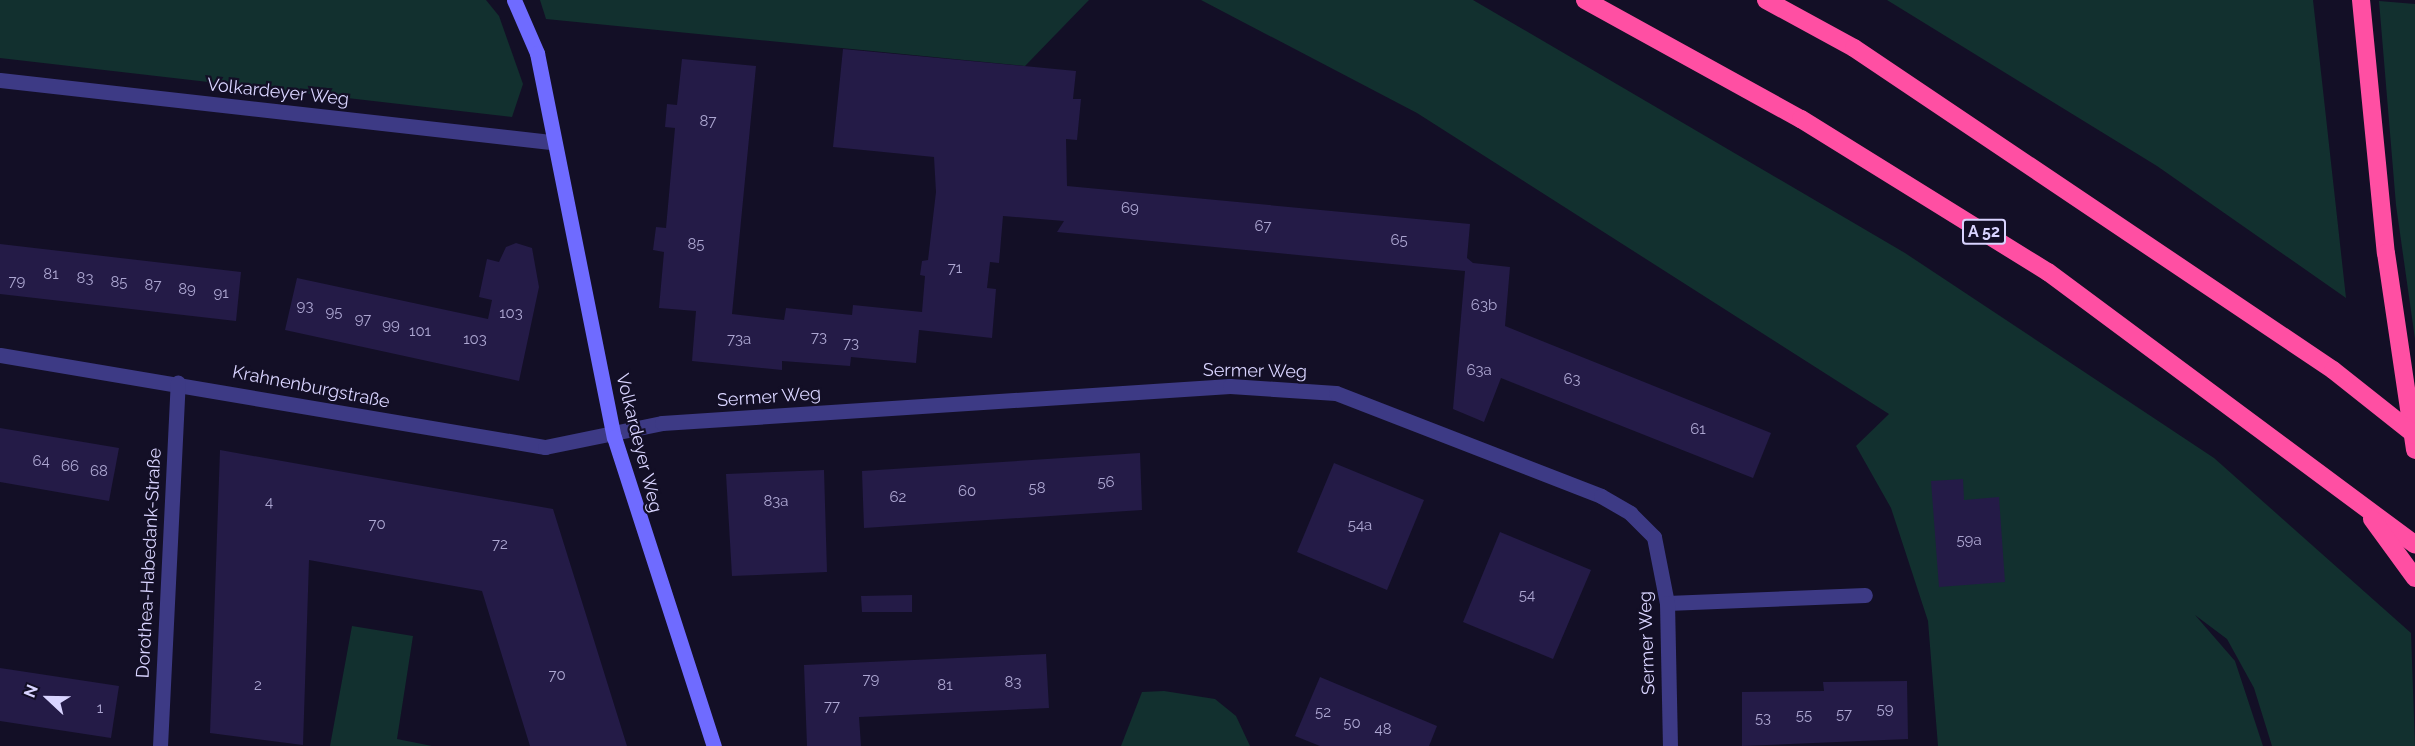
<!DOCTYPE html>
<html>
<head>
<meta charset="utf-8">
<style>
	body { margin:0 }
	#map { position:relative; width:2415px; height:746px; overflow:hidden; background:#130f26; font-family:Raleway,sans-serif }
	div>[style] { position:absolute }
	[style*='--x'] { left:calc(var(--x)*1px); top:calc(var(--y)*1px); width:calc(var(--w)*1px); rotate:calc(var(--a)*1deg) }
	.green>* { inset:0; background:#12302f }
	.building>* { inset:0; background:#241b47 }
	.lane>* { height:15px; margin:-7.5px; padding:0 7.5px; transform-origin:7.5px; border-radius:7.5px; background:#3d3a85 }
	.street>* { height:15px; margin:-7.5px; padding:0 7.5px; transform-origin:7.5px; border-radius:7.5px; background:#3d3a85 }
	.secondary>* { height:15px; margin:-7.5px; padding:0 7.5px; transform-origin:7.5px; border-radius:7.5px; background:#6f6bff }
	.highway>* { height:18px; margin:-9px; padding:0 9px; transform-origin:9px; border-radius:9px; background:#ff4fa3 }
	.highway-bridge>* { height:18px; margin:-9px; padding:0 9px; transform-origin:9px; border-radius:9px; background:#ff4fa3 }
	span { translate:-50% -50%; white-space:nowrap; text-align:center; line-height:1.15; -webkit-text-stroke:4.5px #130f26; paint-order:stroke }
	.number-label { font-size:15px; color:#aca6d1 }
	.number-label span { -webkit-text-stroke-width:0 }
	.shield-label span { padding:2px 4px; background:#130f26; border:2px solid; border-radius:4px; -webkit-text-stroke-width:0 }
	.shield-label { font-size:16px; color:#d9d4ff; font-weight:700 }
	.street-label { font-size:18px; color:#d9d4ff }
	.north { position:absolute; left:18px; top:668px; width:60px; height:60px; -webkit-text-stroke:4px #130f26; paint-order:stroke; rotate:292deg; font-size:16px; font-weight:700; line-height:24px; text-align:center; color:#d9d4ff }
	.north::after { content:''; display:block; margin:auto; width:21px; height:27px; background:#d9d4ff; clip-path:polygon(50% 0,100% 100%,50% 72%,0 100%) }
</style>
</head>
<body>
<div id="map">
	<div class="green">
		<div style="clip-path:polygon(0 0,486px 0,499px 16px,523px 84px,512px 117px,0 58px)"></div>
		<div style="clip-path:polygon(540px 0,1089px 0,1025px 66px,546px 19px)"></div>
		<div style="clip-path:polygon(1201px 0,1473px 0,1905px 253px,2214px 458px,2411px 633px,2415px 746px,2272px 746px,2254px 688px,2227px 639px,2195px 615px,2235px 661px,2263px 746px,1938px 746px,1928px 621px,1891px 508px,1856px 446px,1889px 414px,1417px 113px)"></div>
		<div style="clip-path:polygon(1887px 0,2313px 0,2346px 298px,2157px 166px)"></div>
		<div style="clip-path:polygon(2379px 1px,2415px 4px,2415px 339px,2396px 205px)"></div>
		<div style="clip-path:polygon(352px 626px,413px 636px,397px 739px,432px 746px,330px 746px)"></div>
		<div style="clip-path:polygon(1164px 691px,1215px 699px,1236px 716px,1250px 746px,1121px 746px,1142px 692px)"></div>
	</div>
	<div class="building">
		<div style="clip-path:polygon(843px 49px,1076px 71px,1073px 99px,1081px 99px,1077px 140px,1066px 139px,1067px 186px,1470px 224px,1467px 258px,1473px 263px,1510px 267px,1505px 326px,1771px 433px,1753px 478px,1501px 378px,1484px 422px,1453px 409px,1465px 271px,1057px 232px,1064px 221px,1003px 216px,999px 263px,990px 262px,987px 288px,996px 289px,992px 338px,919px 330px,916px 363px,851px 357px,850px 366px,782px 361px,782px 370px,692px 361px,696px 311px,659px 308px,664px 252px,653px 250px,656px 227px,666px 228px,675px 128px,665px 127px,667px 104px,677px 105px,682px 59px,756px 66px,732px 314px,784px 320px,786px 308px,852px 315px,853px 305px,922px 312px,925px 276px,920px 275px,922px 261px,928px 260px,936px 192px,934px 157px,833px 147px)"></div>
		<div style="clip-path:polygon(516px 243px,532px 248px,539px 287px,519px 381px,285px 330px,297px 278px,488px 319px,492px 300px,479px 297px,487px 259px,499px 262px,506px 247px)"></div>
		<div style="clip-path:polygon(0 244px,241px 272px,236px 321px,0 294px)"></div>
		<div style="clip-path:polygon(0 428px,119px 448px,109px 501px,0 482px)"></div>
		<div style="clip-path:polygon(220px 450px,553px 509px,627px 746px,530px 746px,482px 591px,309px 560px,303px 745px,210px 733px)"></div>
		<div style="clip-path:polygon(1140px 453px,1142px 510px,864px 528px,862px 471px)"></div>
		<div style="clip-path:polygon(1334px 463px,1424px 500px,1387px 590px,1297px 552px)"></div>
		<div style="clip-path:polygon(824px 470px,827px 572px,732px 576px,726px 474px)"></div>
		<div style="clip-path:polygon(1963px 479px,1964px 500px,1999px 497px,2005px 582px,1939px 587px,1931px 481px)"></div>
		<div style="clip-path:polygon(1500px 532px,1591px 570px,1553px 659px,1463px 622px)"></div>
		<div style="clip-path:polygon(912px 595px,912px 612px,862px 612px,861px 596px)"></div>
		<div style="clip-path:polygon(1046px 654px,1049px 708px,859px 717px,861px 746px,807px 746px,804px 665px)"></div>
		<div style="clip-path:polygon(0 668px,119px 686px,111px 738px,0 721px)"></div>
		<div style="clip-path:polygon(1320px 677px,1437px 726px,1429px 746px,1320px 746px,1295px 736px)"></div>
		<div style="clip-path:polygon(1907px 681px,1908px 739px,1742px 746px,1742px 692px,1824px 691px,1823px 682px)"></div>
	</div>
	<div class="lane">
		<div style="--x:1667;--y:603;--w:198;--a:-2.3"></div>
	</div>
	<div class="street">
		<div style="--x:0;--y:80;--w:554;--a:6.42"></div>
		<div style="--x:0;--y:355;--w:553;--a:9.58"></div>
		<div style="--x:545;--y:447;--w:119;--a:-11.6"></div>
		<div style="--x:662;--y:423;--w:569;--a:-3.73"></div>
		<div style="--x:1230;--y:386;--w:106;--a:3.8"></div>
		<div style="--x:1336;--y:393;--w:284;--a:21.2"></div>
		<div style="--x:1601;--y:496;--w:34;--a:30"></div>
		<div style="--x:1630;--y:513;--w:34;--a:45"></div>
		<div style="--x:1654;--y:537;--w:67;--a:78.9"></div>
		<div style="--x:1667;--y:603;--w:143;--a:88.8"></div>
		<div style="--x:160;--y:746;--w:364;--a:-87.2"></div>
	</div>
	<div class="secondary">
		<div style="--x:514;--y:0;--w:58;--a:66.5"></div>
		<div style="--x:537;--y:53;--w:392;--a:78.7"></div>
		<div style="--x:614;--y:437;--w:325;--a:72.1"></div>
	</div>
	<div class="highway">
		<div style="--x:1585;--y:0;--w:247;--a:28.9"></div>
		<div style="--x:1801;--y:119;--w:291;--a:31.8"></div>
		<div style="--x:2048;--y:272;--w:457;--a:36.6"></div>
		<div style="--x:1766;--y:0;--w:100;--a:28.6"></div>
		<div style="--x:1854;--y:48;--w:577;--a:33.91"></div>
		<div style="--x:2361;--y:0;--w:254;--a:84.4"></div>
		<div style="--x:2386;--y:253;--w:199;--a:81.6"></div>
		<div style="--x:2372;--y:519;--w:73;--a:53.9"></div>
	</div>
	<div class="highway-bridge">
		<div style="--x:2333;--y:370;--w:105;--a:38.4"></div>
	</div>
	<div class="number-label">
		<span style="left:708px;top:122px">87</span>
		<span style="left:1130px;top:209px">69</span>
		<span style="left:1263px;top:227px">67</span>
		<span style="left:1399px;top:241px">65</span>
		<span style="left:696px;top:245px">85</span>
		<span style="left:955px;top:269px">71</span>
		<span style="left:51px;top:275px">81</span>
		<span style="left:85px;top:279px">83</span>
		<span style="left:17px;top:282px">79</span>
		<span style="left:119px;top:283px">85</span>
		<span style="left:153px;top:286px">87</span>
		<span style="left:187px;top:290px">89</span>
		<span style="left:221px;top:294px">91</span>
		<span style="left:1484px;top:306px">63b</span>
		<span style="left:305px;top:307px">93</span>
		<span style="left:334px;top:313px">95</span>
		<span style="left:511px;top:314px">103</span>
		<span style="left:363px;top:320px">97</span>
		<span style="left:391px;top:326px">99</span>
		<span style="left:420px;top:332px">101</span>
		<span style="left:819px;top:338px">73</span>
		<span style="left:475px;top:340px">103</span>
		<span style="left:739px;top:340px">73a</span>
		<span style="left:851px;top:344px">73</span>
		<span style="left:1479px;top:371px">63a</span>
		<span style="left:1572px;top:380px">63</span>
		<span style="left:1698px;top:430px">61</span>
		<span style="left:41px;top:462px">64</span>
		<span style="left:70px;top:467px">66</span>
		<span style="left:99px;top:472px">68</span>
		<span style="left:1106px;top:483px">56</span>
		<span style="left:1037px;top:489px">58</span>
		<span style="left:967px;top:492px">60</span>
		<span style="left:898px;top:498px">62</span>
		<span style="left:776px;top:502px">83a</span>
		<span style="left:269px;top:503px">4</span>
		<span style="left:377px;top:525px">70</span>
		<span style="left:1360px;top:526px">54a</span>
		<span style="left:1969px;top:541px">59a</span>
		<span style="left:500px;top:545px">72</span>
		<span style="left:1527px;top:596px">54</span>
		<span style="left:557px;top:676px">70</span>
		<span style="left:871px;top:680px">79</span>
		<span style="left:1013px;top:683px">83</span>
		<span style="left:258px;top:686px">2</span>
		<span style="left:945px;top:686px">81</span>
		<span style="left:832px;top:707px">77</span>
		<span style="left:100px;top:709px">1</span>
		<span style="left:1885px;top:710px">59</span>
		<span style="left:1323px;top:713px">52</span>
		<span style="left:1844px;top:715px">57</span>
		<span style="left:1804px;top:716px">55</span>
		<span style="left:1763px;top:719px">53</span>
		<span style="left:1352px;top:724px">50</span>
		<span style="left:1383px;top:730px">48</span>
	</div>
	<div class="shield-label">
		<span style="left:1984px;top:232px">A 52</span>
	</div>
	<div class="street-label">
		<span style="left:278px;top:92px;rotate:6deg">Volkardeyer Weg</span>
		<span style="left:1255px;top:371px;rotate:1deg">Sermer Weg</span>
		<span style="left:311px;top:387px;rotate:11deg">Krahnenburgstraße</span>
		<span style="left:769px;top:397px;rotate:-4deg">Sermer Weg</span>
		<span style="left:639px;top:443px;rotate:76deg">Volkardeyer Weg</span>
		<span style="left:149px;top:563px;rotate:-87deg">Dorothea-Habedank-Straße</span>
		<span style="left:1647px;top:643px;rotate:-92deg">Sermer Weg</span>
	</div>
	<div class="north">N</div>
</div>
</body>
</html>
